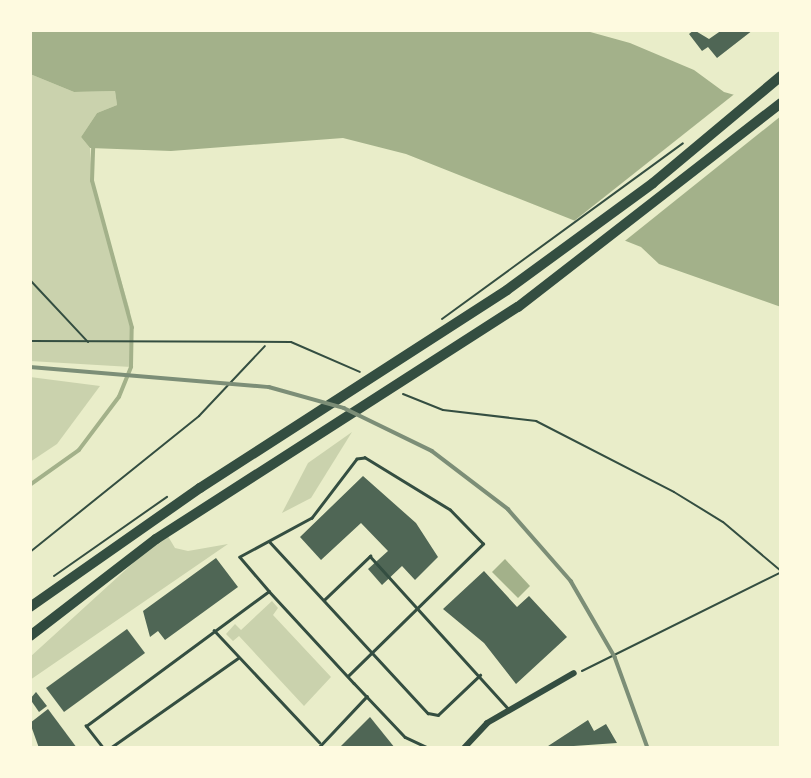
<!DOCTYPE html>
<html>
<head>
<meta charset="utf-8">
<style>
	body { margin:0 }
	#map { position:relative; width:811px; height:778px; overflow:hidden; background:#e9edc9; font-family:"Times New Roman",serif }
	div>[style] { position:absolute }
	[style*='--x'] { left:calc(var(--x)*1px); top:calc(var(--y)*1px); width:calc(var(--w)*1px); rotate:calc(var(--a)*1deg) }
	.green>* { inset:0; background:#cad2ad }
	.water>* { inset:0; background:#a3b18a }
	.pier>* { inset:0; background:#e9edc9 }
	.stream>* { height:3.5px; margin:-1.75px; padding:0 1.75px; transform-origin:1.75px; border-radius:1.75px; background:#a3b18a }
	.building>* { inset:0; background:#4f6655 }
	.path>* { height:2px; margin:-1px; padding:0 1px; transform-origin:1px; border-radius:1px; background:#344e41 }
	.service>* { height:2.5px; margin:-1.25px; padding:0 1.25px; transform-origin:1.25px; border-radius:1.25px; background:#344e41 }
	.minor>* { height:6px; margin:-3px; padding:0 3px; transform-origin:3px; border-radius:3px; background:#344e41 }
	.primary>* { height:10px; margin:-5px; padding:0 5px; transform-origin:5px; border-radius:5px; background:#344e41 }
	.rail>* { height:3.5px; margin:-1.75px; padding:0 1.75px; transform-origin:1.75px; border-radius:1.75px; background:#7c8e77 }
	span { translate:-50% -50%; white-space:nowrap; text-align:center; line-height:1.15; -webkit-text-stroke:5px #fefae0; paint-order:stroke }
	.frame { position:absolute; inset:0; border:32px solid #fefae0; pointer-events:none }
</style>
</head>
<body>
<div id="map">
	<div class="green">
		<div style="clip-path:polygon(30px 74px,74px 92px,115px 91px,117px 105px,97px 113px,81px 137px,90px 148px,92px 181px,130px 311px,131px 367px,30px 361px)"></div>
		<div style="clip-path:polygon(30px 377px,100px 386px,57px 444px,30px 462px)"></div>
		<div style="clip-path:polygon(352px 432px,311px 498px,282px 513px,308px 463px)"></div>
		<div style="clip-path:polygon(166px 533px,175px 548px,188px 551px,228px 544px,30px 680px,30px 657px)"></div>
		<div style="clip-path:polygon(272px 601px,278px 608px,273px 615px,331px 677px,304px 706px,239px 636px,233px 641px,226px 634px,235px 624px,241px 630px)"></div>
	</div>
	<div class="water">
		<div style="clip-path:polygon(30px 30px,583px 30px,630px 43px,694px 70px,724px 92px,781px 108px,781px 307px,659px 264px,641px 247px,406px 154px,343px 138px,171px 151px,90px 148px,81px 137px,97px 113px,117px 105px,115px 91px,74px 92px,30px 74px)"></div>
		<div style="clip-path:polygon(505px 559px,530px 586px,518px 598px,492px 572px)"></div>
	</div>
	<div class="pier">
		<div style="clip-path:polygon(737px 92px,781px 104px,781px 116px,621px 244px,569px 225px)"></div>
	</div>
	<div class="stream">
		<div style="--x:30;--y:485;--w:60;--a:-35.5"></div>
		<div style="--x:79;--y:450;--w:66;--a:-53"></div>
		<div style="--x:119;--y:397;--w:32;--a:-68"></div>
		<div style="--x:131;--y:367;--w:39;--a:-89"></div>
		<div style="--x:132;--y:328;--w:152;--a:-105.2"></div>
		<div style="--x:92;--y:181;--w:36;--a:-88"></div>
	</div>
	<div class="building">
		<div style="clip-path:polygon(694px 30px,709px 39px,722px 30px,753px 30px,717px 58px,708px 47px,702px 51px,689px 34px)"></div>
		<div style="clip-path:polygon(363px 476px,416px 523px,438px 557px,415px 580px,402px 566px,382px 585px,368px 569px,388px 551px,361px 523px,321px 560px,300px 537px)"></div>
		<div style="clip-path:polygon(216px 558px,238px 587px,165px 640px,158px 631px,150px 637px,143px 611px)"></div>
		<div style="clip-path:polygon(484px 571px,517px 607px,529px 596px,567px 637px,516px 684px,484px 643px,443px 609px)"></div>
		<div style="clip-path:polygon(127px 629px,145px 653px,64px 712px,46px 688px)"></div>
		<div style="clip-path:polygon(36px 692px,47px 706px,39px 712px,30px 699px)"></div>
		<div style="clip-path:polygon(48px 709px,77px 748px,39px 748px,30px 723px)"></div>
		<div style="clip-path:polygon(370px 717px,395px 748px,339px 748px)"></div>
		<div style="clip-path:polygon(588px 720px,594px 731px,606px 724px,617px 743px,545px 748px)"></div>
	</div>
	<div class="path">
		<div style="--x:30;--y:280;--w:85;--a:46.9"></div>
		<div style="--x:442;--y:319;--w:298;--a:-36.1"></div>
		<div style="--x:30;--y:341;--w:261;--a:0.2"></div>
		<div style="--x:291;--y:342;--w:75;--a:23.5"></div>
		<div style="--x:403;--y:394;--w:43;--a:21.8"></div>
		<div style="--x:443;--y:410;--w:94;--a:6.7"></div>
		<div style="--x:536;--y:421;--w:155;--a:27.2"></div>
		<div style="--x:674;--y:492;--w:57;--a:31.5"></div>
		<div style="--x:723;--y:522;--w:76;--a:40.2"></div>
		<div style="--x:30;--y:552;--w:217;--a:-38.8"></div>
		<div style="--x:199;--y:416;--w:96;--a:-46.7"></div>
		<div style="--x:54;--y:576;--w:138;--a:-35"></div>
		<div style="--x:582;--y:671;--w:222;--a:-26.4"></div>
	</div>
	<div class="service">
		<div style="--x:270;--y:542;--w:233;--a:47.3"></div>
		<div style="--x:428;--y:713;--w:10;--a:11"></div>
		<div style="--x:438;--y:715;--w:58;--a:-43.6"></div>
		<div style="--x:324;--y:600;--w:64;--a:-43.7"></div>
		<div style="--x:370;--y:556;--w:205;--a:47.8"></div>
		<div style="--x:214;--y:630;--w:154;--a:46.8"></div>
		<div style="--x:348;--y:676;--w:189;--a:-44.4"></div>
		<div style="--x:483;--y:544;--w:47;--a:-134.1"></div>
		<div style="--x:450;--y:510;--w:100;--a:-148.5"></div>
		<div style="--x:365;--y:458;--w:8;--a:173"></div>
		<div style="--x:357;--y:459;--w:74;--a:127.3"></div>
		<div style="--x:312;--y:518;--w:82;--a:151.6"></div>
		<div style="--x:240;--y:557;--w:45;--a:49.5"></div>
		<div style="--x:269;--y:591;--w:125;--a:47.3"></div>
		<div style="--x:354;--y:683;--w:74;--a:46.6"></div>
		<div style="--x:405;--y:737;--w:26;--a:25"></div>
		<div style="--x:103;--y:748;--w:28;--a:-128"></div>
		<div style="--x:86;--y:726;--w:227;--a:-36.4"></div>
		<div style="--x:110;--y:748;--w:156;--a:-35.1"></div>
		<div style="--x:318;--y:748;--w:71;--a:-46.7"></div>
	</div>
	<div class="minor">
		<div style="--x:464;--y:748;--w:34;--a:-47"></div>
		<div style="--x:487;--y:723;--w:100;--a:-29.9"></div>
	</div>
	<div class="primary">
		<div style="--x:30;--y:607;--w:208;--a:-35"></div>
		<div style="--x:200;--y:488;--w:365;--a:-32.8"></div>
		<div style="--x:507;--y:290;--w:181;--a:-36.2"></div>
		<div style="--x:653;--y:183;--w:167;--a:-39.9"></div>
		<div style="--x:30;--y:636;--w:159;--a:-37.6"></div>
		<div style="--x:156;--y:539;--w:430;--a:-32.7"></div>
		<div style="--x:518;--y:307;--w:333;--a:-37.8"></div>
	</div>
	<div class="rail">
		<div style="--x:30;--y:367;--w:240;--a:4.8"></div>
		<div style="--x:269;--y:387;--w:78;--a:15.6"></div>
		<div style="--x:344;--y:408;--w:98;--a:26"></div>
		<div style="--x:432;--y:451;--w:96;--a:37.3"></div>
		<div style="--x:508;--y:509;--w:96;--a:48.8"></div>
		<div style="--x:571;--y:581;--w:88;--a:59.9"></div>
		<div style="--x:615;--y:657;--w:97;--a:70.1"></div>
	</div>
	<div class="frame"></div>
</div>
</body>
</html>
